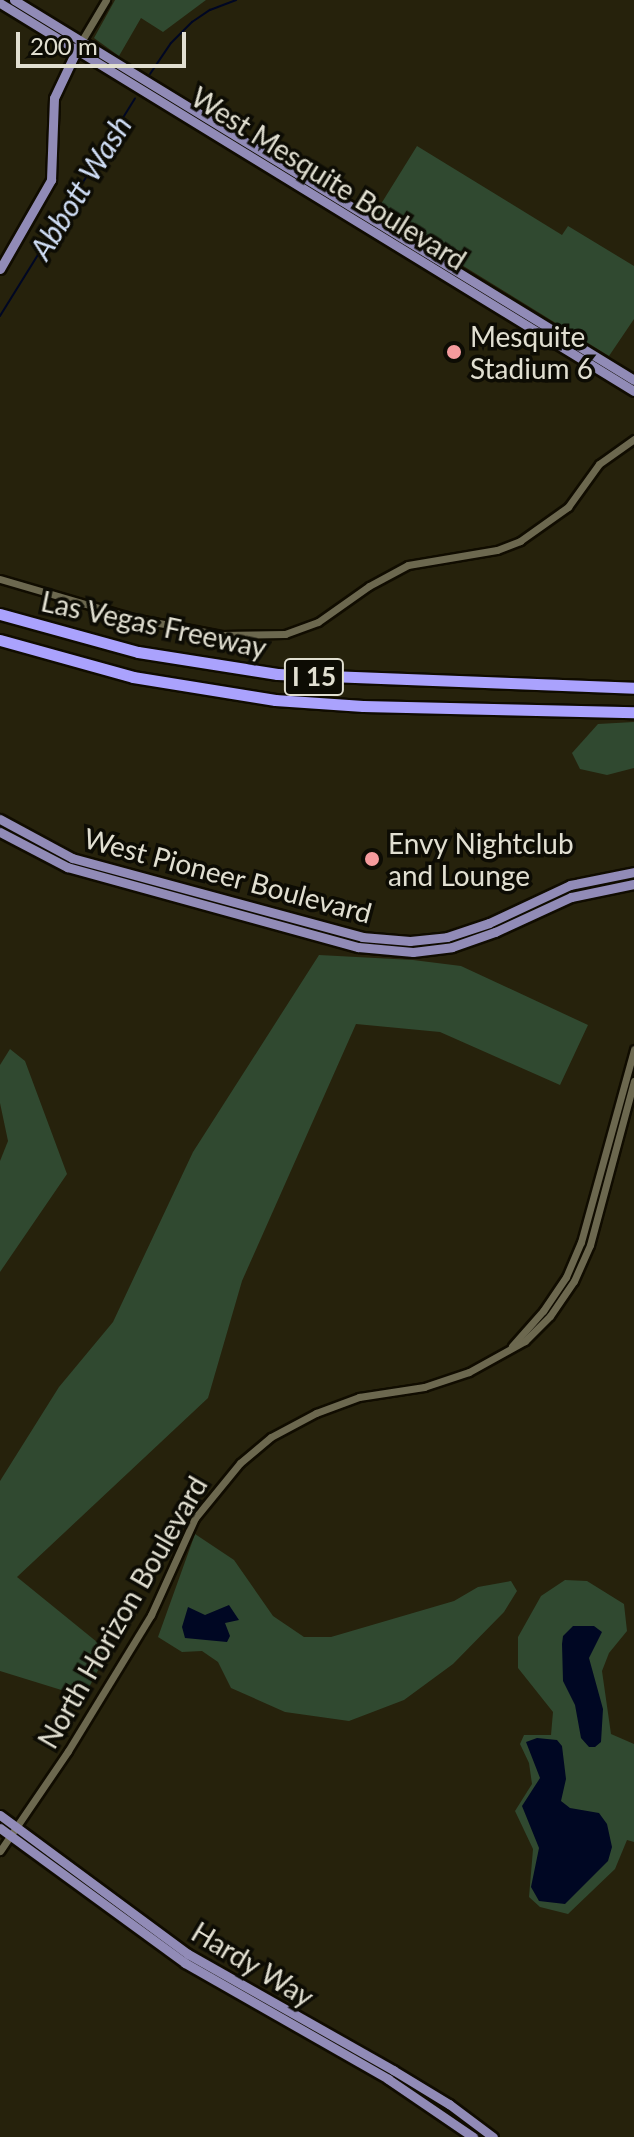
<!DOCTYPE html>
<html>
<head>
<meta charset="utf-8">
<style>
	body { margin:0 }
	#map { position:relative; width:634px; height:2137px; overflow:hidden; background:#26220c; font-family:Lato,sans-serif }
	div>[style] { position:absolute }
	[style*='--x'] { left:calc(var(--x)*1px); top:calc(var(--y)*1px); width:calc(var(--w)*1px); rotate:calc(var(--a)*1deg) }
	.green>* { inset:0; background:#304930 }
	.water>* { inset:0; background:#000723 }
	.stream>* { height:2px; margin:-1px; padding:0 1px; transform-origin:1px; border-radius:1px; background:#000723 }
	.roads { filter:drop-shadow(2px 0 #100c00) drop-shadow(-2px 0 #100c00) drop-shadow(0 2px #100c00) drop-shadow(0 -2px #100c00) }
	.minor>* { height:7px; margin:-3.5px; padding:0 3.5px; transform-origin:3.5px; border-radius:3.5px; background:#6c684f }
	.major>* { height:9px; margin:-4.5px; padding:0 4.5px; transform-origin:4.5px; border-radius:4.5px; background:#918bb7 }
	.highway>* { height:11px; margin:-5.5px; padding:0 5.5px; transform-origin:5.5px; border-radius:5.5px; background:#aaa2fd }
	.dots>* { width:22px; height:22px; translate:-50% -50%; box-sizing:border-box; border:4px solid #0d0c04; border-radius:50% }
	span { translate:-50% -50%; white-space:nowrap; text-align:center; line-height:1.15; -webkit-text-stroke:7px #0d0c04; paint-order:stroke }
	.shield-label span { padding:2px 6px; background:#0d0c04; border:2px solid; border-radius:6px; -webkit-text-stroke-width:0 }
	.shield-label { font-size:26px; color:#e1dfd1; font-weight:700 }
	.street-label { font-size:28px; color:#e1dfd1 }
	.poi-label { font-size:28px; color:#e1dfd1 }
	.left { translate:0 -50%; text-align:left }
	.water-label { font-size:30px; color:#cfddf5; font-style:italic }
	.scale { position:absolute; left:16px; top:32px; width:170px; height:36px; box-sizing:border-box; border:4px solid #e1dfd1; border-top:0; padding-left:10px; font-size:24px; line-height:28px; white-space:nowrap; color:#e1dfd1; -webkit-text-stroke:6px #0d0c04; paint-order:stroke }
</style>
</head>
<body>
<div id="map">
	<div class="green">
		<div style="clip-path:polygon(115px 0,206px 0,163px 32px,141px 18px,119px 56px,94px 38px)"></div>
		<div style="clip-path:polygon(417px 146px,562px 235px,568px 226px,634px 266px,634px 319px,609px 356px,376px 212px)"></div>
		<div style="clip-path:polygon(634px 722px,634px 768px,607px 775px,580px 769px,572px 753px,598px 724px)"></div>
		<div style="clip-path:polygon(319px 955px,413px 960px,461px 966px,588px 1025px,560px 1085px,440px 1032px,356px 1024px,242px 1281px,208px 1398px,17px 1577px,108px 1651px,84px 1697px,0 1671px,0 1481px,59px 1387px,113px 1322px,193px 1152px)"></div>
		<div style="clip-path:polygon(10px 1049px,25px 1061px,67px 1174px,0 1272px,0 1161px,8px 1141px,0 1103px,0 1065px)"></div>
		<div style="clip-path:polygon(195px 1534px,234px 1560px,273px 1616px,304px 1637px,331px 1637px,454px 1601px,478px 1587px,511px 1581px,517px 1591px,504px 1612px,453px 1664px,404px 1700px,349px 1721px,285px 1712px,231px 1688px,218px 1662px,202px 1651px,182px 1652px,158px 1637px)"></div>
		<div style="clip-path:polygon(565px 1580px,587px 1581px,624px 1604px,627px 1631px,609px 1653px,602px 1671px,611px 1734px,634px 1744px,634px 1842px,627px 1840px,615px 1869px,568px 1914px,540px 1907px,529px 1897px,533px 1849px,515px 1811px,532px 1784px,529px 1763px,520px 1744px,524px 1735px,551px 1735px,553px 1712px,518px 1668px,518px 1637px,541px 1596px)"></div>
	</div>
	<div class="water">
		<div style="clip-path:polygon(229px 1605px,239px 1620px,225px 1623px,230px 1636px,227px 1642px,185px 1638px,182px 1627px,188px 1607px,205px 1615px)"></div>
		<div style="clip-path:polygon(573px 1626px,594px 1626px,602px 1632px,589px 1658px,603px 1709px,601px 1742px,595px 1747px,589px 1747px,581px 1738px,575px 1705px,563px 1681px,562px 1644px,563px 1636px)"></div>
		<div style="clip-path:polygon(537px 1738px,557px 1740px,562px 1746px,566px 1779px,561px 1801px,570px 1808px,599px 1813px,607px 1824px,612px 1847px,608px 1861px,565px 1904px,539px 1901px,531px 1887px,539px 1848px,522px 1806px,540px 1778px,526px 1742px)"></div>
	</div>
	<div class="stream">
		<div style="--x:150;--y:74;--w:37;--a:-56"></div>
		<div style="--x:171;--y:43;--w:30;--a:-45"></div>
		<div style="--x:192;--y:22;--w:22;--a:-34"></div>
		<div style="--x:210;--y:10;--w:28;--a:-21"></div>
		<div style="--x:0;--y:316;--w:256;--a:-58.2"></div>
	</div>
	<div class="roads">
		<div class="minor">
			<div style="--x:81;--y:42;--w:49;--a:-59.2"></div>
			<div style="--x:0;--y:579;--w:139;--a:16.3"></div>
			<div style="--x:133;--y:618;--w:90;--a:10.9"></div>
			<div style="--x:221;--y:635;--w:64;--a:-0.9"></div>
			<div style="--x:285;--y:634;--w:35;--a:-20"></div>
			<div style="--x:318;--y:622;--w:62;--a:-35.2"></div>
			<div style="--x:369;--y:586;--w:44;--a:-28.3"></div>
			<div style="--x:408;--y:565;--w:90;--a:-9.6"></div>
			<div style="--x:497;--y:550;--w:25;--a:-21"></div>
			<div style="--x:520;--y:541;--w:59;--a:-35.3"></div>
			<div style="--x:568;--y:507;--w:53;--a:-54.2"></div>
			<div style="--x:599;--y:464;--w:43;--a:-35.5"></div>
			<div style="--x:512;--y:1346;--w:47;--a:-48.5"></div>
			<div style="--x:543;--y:1311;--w:41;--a:-55.9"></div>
			<div style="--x:566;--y:1277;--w:38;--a:-67"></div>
			<div style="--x:581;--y:1242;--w:200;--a:-74.6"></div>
			<div style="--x:0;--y:1851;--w:121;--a:-55.8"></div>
			<div style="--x:68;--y:1751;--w:159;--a:-58.6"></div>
			<div style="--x:151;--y:1615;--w:107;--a:-65.6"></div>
			<div style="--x:195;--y:1518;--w:71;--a:-50.7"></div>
			<div style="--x:240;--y:1463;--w:40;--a:-40"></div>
			<div style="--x:271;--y:1437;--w:51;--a:-28.1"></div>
			<div style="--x:316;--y:1413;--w:46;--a:-20.4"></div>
			<div style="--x:359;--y:1397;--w:66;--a:-8.7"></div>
			<div style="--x:424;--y:1387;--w:47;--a:-18.4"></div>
			<div style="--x:469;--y:1372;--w:64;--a:-29"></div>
			<div style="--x:525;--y:1341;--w:35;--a:-45"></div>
			<div style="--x:550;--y:1316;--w:42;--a:-55.6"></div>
			<div style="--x:574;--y:1281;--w:39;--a:-66"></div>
			<div style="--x:590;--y:1245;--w:170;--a:-75"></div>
		</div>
		<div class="major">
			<div style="--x:14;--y:0;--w:727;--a:31.5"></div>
			<div style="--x:0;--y:3;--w:743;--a:31.47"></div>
			<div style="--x:0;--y:269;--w:103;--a:-60.2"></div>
			<div style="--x:51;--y:180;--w:82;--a:-87.9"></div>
			<div style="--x:54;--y:98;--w:59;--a:-64.7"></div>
			<div style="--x:0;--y:819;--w:82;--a:28.4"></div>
			<div style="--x:72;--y:858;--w:301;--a:15.2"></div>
			<div style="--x:362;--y:937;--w:48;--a:4.8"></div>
			<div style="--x:410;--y:941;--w:37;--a:-6"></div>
			<div style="--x:447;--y:937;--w:44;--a:-18.4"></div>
			<div style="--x:489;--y:923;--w:89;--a:-25.1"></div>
			<div style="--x:570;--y:885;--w:65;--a:-11.5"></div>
			<div style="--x:0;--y:832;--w:76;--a:27.6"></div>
			<div style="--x:67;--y:867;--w:302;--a:15.4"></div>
			<div style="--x:358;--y:947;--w:55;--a:5.2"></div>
			<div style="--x:413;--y:952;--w:39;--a:-7"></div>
			<div style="--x:452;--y:947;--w:46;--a:-19.2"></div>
			<div style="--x:495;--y:932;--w:84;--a:-24.7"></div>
			<div style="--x:571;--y:897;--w:64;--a:-11.7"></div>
			<div style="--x:0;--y:1815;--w:234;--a:36.5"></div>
			<div style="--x:188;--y:1954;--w:236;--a:29.5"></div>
			<div style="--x:393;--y:2070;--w:66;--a:31.3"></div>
			<div style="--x:449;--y:2104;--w:55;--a:36.9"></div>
			<div style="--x:0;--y:1828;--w:229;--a:36.1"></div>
			<div style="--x:185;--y:1963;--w:234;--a:29.7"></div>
			<div style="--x:388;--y:2079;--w:103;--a:34.3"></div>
		</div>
		<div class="highway">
			<div style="--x:0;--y:614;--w:143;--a:15.4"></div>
			<div style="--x:138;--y:652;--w:141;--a:9"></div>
			<div style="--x:277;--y:674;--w:357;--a:2.2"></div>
			<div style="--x:0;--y:640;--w:138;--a:15.5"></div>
			<div style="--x:133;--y:677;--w:144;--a:9.2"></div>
			<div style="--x:275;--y:700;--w:88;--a:3.9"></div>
			<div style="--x:363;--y:706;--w:271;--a:1.3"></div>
		</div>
	</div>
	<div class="dots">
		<div style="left:454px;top:352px;background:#f59b9d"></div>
		<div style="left:372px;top:859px;background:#f59b9d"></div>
	</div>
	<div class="shield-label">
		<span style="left:314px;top:677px">I 15</span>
	</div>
	<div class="street-label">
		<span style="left:329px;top:178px;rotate:32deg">West Mesquite Boulevard</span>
		<span style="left:154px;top:624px;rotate:12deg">Las Vegas Freeway</span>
		<span style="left:228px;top:875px;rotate:15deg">West Pioneer Boulevard</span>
		<span style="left:122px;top:1612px;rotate:-60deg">North Horizon Boulevard</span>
		<span style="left:253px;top:1964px;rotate:31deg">Hardy Way</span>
	</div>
	<div class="poi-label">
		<span class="left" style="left:470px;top:352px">Mesquite<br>Stadium 6</span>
		<span class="left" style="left:388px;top:859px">Envy Nightclub<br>and Lounge</span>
	</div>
	<div class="water-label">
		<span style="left:80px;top:187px;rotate:-58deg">Abbott Wash</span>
	</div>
	<div class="scale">200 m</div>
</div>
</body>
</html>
